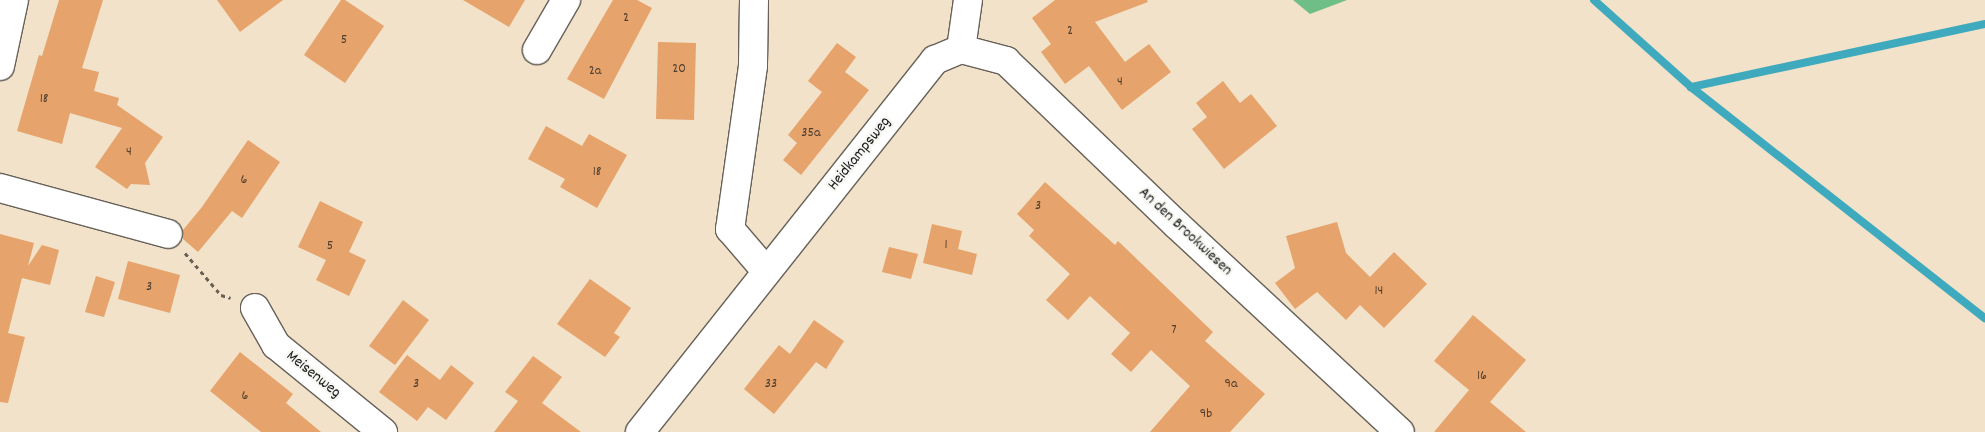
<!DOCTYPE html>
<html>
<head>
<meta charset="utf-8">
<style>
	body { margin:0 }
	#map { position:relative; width:1985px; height:432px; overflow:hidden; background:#f1e2c9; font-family:Dekko,sans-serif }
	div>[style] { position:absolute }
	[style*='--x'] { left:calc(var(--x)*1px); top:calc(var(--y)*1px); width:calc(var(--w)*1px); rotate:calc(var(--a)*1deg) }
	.forest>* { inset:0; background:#70be87 }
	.stream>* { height:8px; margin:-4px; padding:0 4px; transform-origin:4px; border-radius:4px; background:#3faabe }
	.building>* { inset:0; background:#e6a36b }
	.path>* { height:3px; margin-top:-1.5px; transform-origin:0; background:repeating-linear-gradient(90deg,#676159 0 4px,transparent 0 8px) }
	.roads { filter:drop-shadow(1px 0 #676159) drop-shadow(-1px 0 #676159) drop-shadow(0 1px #676159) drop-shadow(0 -1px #676159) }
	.street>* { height:28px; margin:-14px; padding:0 14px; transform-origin:14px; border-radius:14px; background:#fff }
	span { translate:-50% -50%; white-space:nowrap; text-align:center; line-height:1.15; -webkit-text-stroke:4.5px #f6f6f2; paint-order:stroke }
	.number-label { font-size:14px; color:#4e3e30 }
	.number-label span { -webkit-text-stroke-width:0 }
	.street-label { font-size:16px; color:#1c1c1c }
</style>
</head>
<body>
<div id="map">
	<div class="forest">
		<div style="clip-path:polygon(1293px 0,1347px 0,1310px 14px)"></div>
	</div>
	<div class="stream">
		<div style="--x:1594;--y:0;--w:130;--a:41.9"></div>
		<div style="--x:1985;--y:24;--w:301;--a:167.9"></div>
		<div style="--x:1691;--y:87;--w:374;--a:38.2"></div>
	</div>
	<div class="building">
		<div style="clip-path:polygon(59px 0,103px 0,82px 68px,99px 72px,94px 91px,119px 98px,117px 105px,163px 137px,145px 163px,150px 185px,131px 184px,127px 189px,95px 167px,122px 128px,70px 113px,62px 144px,17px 131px,39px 55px,42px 56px)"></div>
		<div style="clip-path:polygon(217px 0,283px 0,240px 32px)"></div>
		<div style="clip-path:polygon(341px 0,345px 0,384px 26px,345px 83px,304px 55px)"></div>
		<div style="clip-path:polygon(463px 0,525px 0,509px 27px)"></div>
		<div style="clip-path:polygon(613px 0,637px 0,652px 8px,604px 99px,567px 79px)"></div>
		<div style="clip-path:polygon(1055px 0,1147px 0,1148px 2px,1095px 22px,1125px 62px,1149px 44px,1171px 72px,1122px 110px,1089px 66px,1065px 84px,1041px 52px,1051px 44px,1032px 18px)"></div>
		<div style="clip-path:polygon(658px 42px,696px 43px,694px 120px,656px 119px)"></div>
		<div style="clip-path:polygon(837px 43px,856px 57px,845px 72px,869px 90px,801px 175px,783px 160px,797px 143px,788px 135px,822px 92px,808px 81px)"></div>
		<div style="clip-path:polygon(1223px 81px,1240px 103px,1251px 94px,1277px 126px,1224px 169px,1192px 129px,1207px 117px,1196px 103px)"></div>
		<div style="clip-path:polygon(546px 126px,582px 146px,589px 134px,627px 155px,597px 208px,560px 187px,565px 179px,528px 159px)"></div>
		<div style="clip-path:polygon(248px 140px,280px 162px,242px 218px,232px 211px,198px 252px,183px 239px,183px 230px,202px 207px)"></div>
		<div style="clip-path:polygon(1045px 182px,1115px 245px,1118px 241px,1213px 332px,1205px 341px,1265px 394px,1230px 432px,1150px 432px,1190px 386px,1151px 350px,1131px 372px,1111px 354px,1130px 333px,1090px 296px,1068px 320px,1046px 300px,1070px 274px,1029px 236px,1034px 230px,1017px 214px)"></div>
		<div style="clip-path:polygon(320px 201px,363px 222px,349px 252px,366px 260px,349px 296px,316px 280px,326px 260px,298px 247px)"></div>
		<div style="clip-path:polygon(1337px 222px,1346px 253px,1370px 277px,1394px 252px,1427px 284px,1384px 328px,1360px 305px,1346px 320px,1317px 292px,1295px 309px,1275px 283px,1295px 268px,1286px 236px)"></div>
		<div style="clip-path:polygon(932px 224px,962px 231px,958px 249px,977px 254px,972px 275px,923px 263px)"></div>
		<div style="clip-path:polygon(0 234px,34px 243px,28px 266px,42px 245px,59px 250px,50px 285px,22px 278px,8px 333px,25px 337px,8px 403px,0 402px)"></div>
		<div style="clip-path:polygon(889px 247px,918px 254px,911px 279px,882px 272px)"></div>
		<div style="clip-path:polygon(128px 261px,180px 275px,170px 313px,118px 299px)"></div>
		<div style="clip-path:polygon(96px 276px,115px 282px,104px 317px,85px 312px)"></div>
		<div style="clip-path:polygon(590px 279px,631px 308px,614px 333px,620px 337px,605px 357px,557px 324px)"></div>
		<div style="clip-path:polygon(403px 300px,429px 320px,395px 365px,369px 346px)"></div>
		<div style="clip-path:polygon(1473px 315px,1526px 360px,1490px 402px,1526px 432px,1434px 432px,1469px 390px,1434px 361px)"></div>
		<div style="clip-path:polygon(814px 320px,844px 341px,826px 369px,816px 362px,774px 414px,744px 389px,779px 345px,790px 354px)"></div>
		<div style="clip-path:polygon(240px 352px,293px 394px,286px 403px,321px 432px,261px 432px,210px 391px)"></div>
		<div style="clip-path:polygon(407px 355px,440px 380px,451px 365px,474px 383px,446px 420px,428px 407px,417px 421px,379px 392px)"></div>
		<div style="clip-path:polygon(533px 356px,562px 377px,542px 403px,581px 432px,494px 432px,518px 401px,505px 392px)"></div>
	</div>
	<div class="path">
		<div style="--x:185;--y:253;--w:55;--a:49.4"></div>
		<div style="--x:221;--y:295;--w:10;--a:17"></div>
	</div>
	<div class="roads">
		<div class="street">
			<div style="--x:754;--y:0;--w:66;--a:90.9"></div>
			<div style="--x:753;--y:66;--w:165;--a:98"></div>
			<div style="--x:730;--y:229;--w:55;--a:49.4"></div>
			<div style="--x:961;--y:49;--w:47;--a:14.9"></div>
			<div style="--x:1006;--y:61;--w:237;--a:43.8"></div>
			<div style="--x:1177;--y:225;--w:304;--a:42.9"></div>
			<div style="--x:961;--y:49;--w:49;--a:-81.9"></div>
			<div style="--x:537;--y:50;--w:58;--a:-59.9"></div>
			<div style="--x:0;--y:66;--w:67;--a:-78"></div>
			<div style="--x:0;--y:188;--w:174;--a:15.3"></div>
			<div style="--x:255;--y:308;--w:43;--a:60.4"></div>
			<div style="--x:276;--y:345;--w:138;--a:39.1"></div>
			<div style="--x:640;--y:432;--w:475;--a:-51.6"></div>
			<div style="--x:935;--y:60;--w:28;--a:-23"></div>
		</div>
	</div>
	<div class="number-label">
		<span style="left:626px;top:18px">2</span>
		<span style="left:1070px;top:31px">2</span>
		<span style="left:344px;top:40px">5</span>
		<span style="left:679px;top:69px">20</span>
		<span style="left:595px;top:71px">2a</span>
		<span style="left:1120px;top:82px">4</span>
		<span style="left:44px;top:99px">18</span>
		<span style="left:811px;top:133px">35a</span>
		<span style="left:129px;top:152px">4</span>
		<span style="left:597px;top:172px">18</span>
		<span style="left:244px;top:180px">6</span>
		<span style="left:1038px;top:206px">3</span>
		<span style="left:946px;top:245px">1</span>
		<span style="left:330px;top:246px">5</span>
		<span style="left:149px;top:287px">3</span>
		<span style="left:1379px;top:291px">14</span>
		<span style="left:1174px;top:330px">7</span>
		<span style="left:1482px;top:376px">16</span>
		<span style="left:416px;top:384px">3</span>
		<span style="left:771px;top:384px">33</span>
		<span style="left:1231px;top:384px">9a</span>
		<span style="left:245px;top:396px">6</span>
		<span style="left:1206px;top:414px">9b</span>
	</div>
	<div class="street-label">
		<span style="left:860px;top:154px;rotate:-51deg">Heidkampsweg</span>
		<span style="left:1185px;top:232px;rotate:43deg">An den Brookwiesen</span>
		<span style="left:313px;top:375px;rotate:39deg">Meisenweg</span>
	</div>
</div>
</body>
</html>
